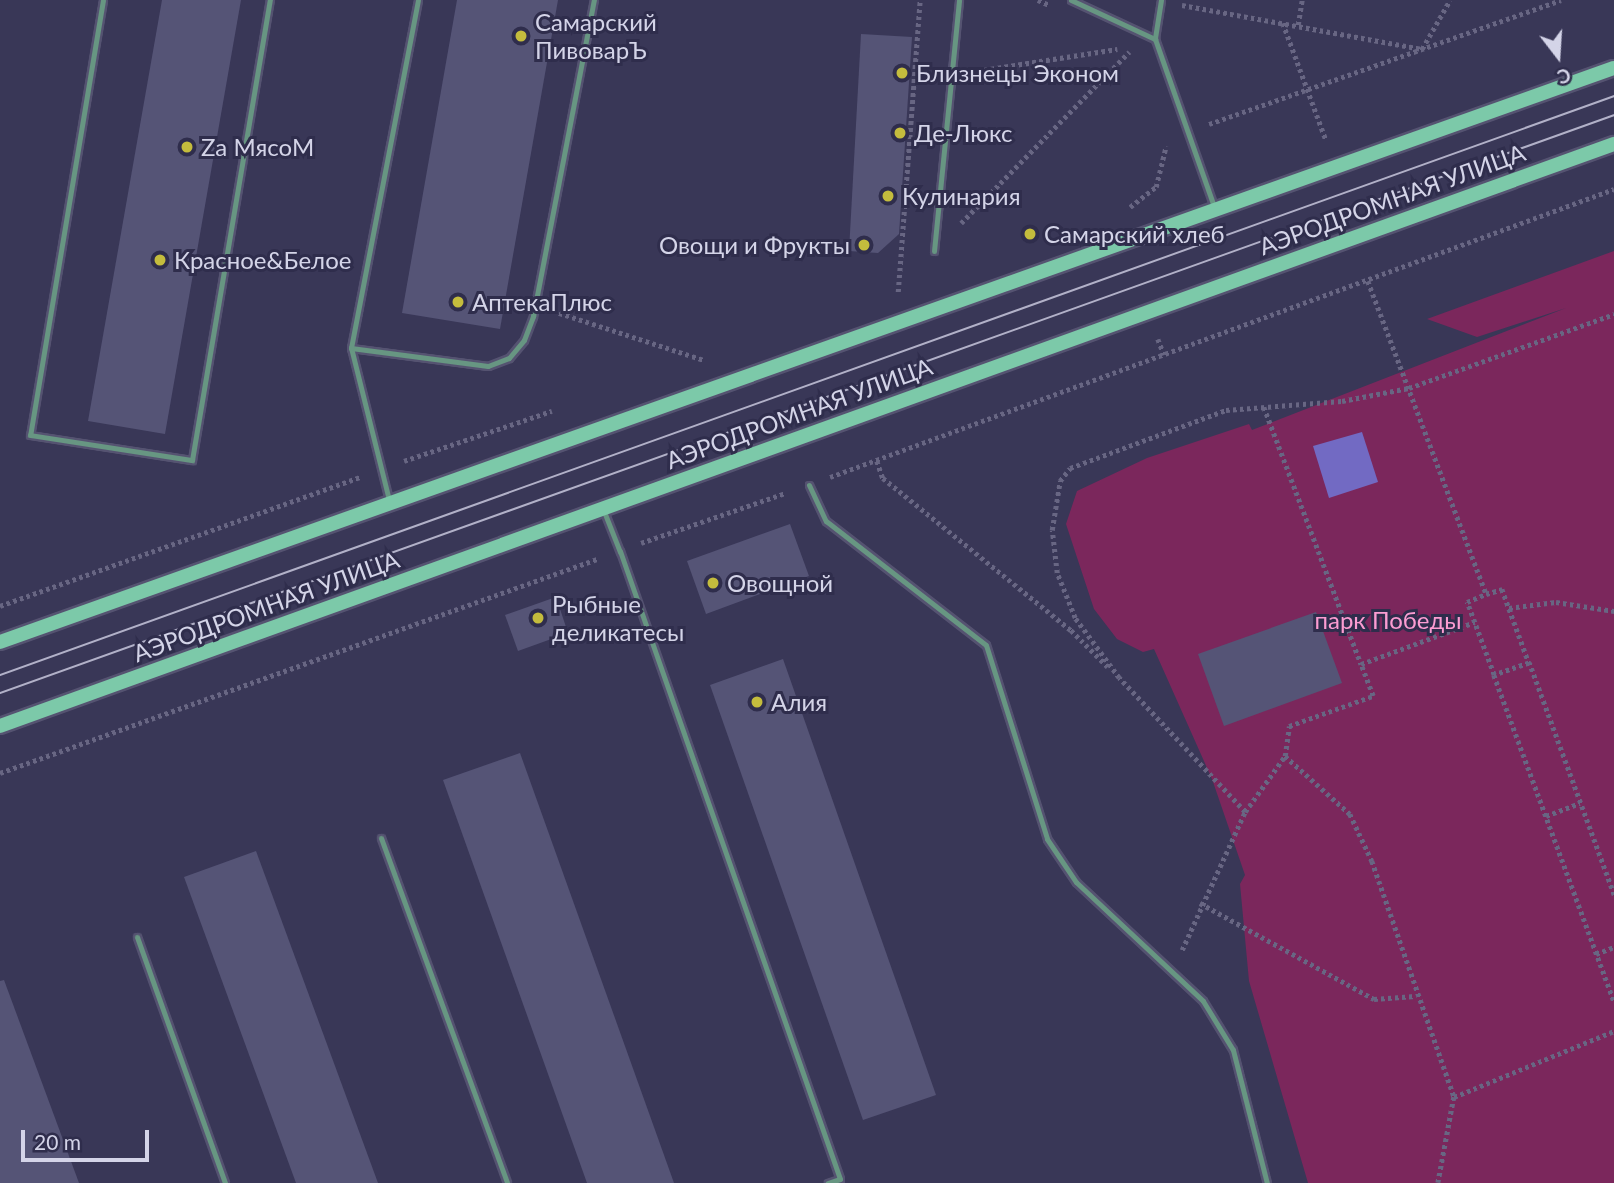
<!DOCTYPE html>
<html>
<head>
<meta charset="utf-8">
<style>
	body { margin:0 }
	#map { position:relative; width:1614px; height:1183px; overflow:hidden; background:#393757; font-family:Lato,sans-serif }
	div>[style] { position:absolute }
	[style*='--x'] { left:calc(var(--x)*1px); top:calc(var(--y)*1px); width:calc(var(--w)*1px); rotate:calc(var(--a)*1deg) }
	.green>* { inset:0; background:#7b275c }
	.water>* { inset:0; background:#726ac3 }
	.building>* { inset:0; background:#555476 }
	.path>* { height:4.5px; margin-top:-2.25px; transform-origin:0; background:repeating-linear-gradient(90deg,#686683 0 3.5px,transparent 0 7px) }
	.roads { filter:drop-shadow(2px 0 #555371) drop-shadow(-2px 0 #555371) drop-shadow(0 2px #555371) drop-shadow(0 -2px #555371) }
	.lane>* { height:5px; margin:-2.5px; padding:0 2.5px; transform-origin:2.5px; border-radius:2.5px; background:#679682 }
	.secondary>* { height:14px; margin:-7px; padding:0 7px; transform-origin:7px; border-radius:7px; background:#7cc9a9 }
	.tram>* { height:2px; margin:-1px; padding:0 1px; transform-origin:1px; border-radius:1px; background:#b2b1c8 }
	.dots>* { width:19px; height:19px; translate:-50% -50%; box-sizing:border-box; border:4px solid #2f2d4c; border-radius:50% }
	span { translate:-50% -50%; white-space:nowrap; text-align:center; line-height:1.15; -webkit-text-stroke:6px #2f2d4c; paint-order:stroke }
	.poi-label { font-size:24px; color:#d4d4e8 }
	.left { translate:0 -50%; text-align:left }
	.right { translate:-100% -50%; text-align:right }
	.street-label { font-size:24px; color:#d4d4e8 }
	.park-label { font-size:24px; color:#fc9cd2 }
	.north { position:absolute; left:1523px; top:21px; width:70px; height:70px; -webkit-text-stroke:5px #2f2d4c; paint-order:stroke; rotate:163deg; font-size:19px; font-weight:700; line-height:28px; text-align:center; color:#d4d4e8 }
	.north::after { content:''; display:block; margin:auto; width:24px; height:32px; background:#d4d4e8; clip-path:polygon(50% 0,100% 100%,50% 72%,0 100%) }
	.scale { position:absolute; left:21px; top:1130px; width:128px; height:32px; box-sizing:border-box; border:4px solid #d4d4e8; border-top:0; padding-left:9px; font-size:21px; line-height:24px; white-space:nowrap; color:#d4d4e8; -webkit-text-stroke:5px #2f2d4c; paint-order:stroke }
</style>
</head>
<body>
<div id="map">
	<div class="green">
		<div style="clip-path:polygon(1614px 251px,1614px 1183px,1308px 1183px,1249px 981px,1240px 884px,1245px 875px,1212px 779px,1154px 649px,1143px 652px,1117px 639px,1094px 609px,1066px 524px,1077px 491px,1147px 458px,1249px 424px,1252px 430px,1566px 308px,1477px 337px,1427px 319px)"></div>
	</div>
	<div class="water">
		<div style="clip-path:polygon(1362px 432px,1378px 482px,1329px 498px,1313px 446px)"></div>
	</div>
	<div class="building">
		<div style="clip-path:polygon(162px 0,241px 0,165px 434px,88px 421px)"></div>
		<div style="clip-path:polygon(457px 0,558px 0,500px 329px,402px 313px)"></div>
		<div style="clip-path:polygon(861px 34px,912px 37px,899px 234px,878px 253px,849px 251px)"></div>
		<div style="clip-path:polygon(790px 524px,809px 576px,706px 614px,687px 561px)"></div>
		<div style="clip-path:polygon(556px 597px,568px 633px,518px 651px,505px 615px)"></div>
		<div style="clip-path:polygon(1316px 612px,1342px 683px,1224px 726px,1198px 654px)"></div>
		<div style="clip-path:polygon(783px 659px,936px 1095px,863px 1120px,710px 685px)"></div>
		<div style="clip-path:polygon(520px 753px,674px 1183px,587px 1183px,443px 780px)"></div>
		<div style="clip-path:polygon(256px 851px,378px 1183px,296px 1183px,184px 877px)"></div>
		<div style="clip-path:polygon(4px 980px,79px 1183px,0 1183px,0 981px)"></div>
	</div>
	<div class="path">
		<div style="--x:1038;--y:0;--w:12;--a:24"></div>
		<div style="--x:1182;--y:5;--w:244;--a:10.4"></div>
		<div style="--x:1422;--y:49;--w:56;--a:-60.3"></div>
		<div style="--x:1283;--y:23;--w:125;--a:69.8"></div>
		<div style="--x:1298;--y:25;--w:25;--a:-81"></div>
		<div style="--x:977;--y:71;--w:142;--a:-8.9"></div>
		<div style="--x:1209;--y:124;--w:373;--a:-19.4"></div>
		<div style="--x:1130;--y:207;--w:33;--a:-38"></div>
		<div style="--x:1156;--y:187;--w:42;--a:-76.3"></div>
		<div style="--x:961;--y:223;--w:240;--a:-45.5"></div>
		<div style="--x:1368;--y:281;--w:335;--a:69.3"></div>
		<div style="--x:898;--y:292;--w:293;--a:-85.7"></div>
		<div style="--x:559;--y:313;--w:152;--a:18"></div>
		<div style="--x:1158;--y:339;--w:17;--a:69"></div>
		<div style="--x:1264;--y:407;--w:275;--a:69.3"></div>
		<div style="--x:404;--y:461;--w:156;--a:-18.7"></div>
		<div style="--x:877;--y:461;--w:18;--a:71"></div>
		<div style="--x:883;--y:478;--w:242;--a:39"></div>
		<div style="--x:1071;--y:630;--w:52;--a:45"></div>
		<div style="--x:830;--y:477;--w:835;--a:-20.17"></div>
		<div style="--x:641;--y:543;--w:152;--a:-19.1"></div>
		<div style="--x:0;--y:606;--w:382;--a:-19.7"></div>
		<div style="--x:1509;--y:608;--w:47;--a:-7.3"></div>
		<div style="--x:1556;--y:602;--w:59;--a:8.8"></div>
		<div style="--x:1494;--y:675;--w:78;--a:-110.3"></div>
		<div style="--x:1467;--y:602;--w:21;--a:-23"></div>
		<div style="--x:1486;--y:594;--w:17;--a:-17"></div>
		<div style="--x:1502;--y:589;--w:79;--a:70"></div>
		<div style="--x:1285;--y:756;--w:87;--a:41.7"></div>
		<div style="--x:1350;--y:814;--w:52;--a:64.9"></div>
		<div style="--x:1372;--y:861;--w:250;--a:70.8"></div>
		<div style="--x:1454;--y:1097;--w:87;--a:100.5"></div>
		<div style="--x:0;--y:773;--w:634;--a:-19.72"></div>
		<div style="--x:1245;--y:812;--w:184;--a:-133.2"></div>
		<div style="--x:1119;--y:678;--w:74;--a:-126.3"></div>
		<div style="--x:1075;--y:618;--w:48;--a:-111.8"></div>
		<div style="--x:1057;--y:573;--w:43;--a:-96.6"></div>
		<div style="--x:1052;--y:530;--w:50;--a:-80.7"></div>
		<div style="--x:1060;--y:481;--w:16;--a:-52"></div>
		<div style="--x:1070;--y:468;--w:166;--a:-20.4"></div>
		<div style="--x:1226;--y:410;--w:116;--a:-4.4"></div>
		<div style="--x:1342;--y:401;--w:68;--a:-11"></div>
		<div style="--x:1409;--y:388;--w:218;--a:-19.8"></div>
		<div style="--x:1546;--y:816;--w:36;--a:-21"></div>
		<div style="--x:1614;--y:895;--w:247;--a:-110.1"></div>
		<div style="--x:1529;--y:663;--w:37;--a:161"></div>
		<div style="--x:1494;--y:675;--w:348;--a:69.8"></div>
		<div style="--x:1200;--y:903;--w:199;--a:28.9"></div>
		<div style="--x:1374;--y:999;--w:41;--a:-4.2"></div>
		<div style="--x:1182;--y:950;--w:152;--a:-65.5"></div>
		<div style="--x:1245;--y:812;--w:69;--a:-54.5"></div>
		<div style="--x:1285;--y:756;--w:30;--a:-82"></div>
		<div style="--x:1289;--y:726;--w:89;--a:-19.7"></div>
		<div style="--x:1373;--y:696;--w:34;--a:-111"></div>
		<div style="--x:1361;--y:664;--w:121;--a:-20.2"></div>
		<div style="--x:1596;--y:954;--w:19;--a:-21"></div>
		<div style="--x:1454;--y:1097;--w:173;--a:-22.4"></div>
	</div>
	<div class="roads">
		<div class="lane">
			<div style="--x:103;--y:0;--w:441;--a:99.5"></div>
			<div style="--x:30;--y:435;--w:164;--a:8.8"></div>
			<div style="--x:192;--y:460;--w:467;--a:-80.4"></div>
			<div style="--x:1071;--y:0;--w:93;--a:24.9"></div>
			<div style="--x:1161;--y:0;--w:39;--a:99"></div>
			<div style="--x:1155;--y:39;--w:180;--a:70.6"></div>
			<div style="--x:934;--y:251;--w:252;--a:-84.3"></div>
			<div style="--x:351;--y:348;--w:138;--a:7.5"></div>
			<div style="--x:488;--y:366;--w:22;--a:-21"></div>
			<div style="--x:509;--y:358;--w:23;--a:-50"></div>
			<div style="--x:524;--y:340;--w:26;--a:-69"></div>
			<div style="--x:533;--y:316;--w:322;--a:-79.1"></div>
			<div style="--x:809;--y:485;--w:40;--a:65"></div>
			<div style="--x:826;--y:521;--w:202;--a:37.8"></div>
			<div style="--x:986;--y:645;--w:203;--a:72.5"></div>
			<div style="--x:1047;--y:839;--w:52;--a:56"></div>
			<div style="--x:1076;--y:882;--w:174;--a:43.1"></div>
			<div style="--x:1203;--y:1001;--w:57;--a:58.5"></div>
			<div style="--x:1233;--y:1050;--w:137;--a:75.7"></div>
			<div style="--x:389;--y:500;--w:157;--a:-104"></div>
			<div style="--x:351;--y:348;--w:354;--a:-79.1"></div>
			<div style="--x:603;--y:509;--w:46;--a:68.4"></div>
			<div style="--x:620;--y:551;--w:665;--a:70.69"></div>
			<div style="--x:840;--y:1179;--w:13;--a:162"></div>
			<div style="--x:381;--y:838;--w:367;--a:69.9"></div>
			<div style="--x:137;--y:937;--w:261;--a:70.3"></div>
		</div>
		<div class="secondary">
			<div style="--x:0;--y:642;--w:1713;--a:-19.58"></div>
			<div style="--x:0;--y:726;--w:1716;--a:-19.83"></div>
		</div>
	</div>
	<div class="tram">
		<div style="--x:0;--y:675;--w:1715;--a:-19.73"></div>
		<div style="--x:0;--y:693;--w:1714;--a:-19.7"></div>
	</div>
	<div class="dots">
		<div style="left:521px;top:36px;background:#c4bc3d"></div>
		<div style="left:902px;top:73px;background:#c4bc3d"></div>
		<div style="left:900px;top:133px;background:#c4bc3d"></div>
		<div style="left:187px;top:147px;background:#c4bc3d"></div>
		<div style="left:888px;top:196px;background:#c4bc3d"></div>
		<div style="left:1030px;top:234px;background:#c4bc3d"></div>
		<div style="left:864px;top:245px;background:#c4bc3d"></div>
		<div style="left:160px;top:260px;background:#c4bc3d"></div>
		<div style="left:458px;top:302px;background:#c4bc3d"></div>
		<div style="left:713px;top:583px;background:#c4bc3d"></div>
		<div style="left:538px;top:618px;background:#c4bc3d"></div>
		<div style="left:757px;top:702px;background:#c4bc3d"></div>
	</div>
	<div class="poi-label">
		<span class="left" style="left:535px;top:36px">Самарский<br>ПивоварЪ</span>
		<span class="left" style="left:916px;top:73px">Близнецы Эконом</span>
		<span class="left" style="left:914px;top:133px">Де-Люкс</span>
		<span class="left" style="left:201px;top:147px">Za МясоМ</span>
		<span class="left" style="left:902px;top:196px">Кулинария</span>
		<span class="left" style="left:1044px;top:234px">Самарский хлеб</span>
		<span class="right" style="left:850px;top:245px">Овощи и Фрукты</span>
		<span class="left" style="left:174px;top:260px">Красное&amp;Белое</span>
		<span class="left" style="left:472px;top:302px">АптекаПлюс</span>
		<span class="left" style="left:727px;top:583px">Овощной</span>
		<span class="left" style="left:552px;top:618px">Рыбные<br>деликатесы</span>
		<span class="left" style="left:771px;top:702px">Алия</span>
	</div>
	<div class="street-label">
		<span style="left:1392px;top:199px;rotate:-20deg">АЭРОДРОМНАЯ УЛИЦА</span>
		<span style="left:799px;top:413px;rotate:-20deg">АЭРОДРОМНАЯ УЛИЦА</span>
		<span style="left:266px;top:606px;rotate:-20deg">АЭРОДРОМНАЯ УЛИЦА</span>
	</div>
	<div class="park-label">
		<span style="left:1388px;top:620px">парк Победы</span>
	</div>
	<div class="north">С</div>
	<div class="scale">20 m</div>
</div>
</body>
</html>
